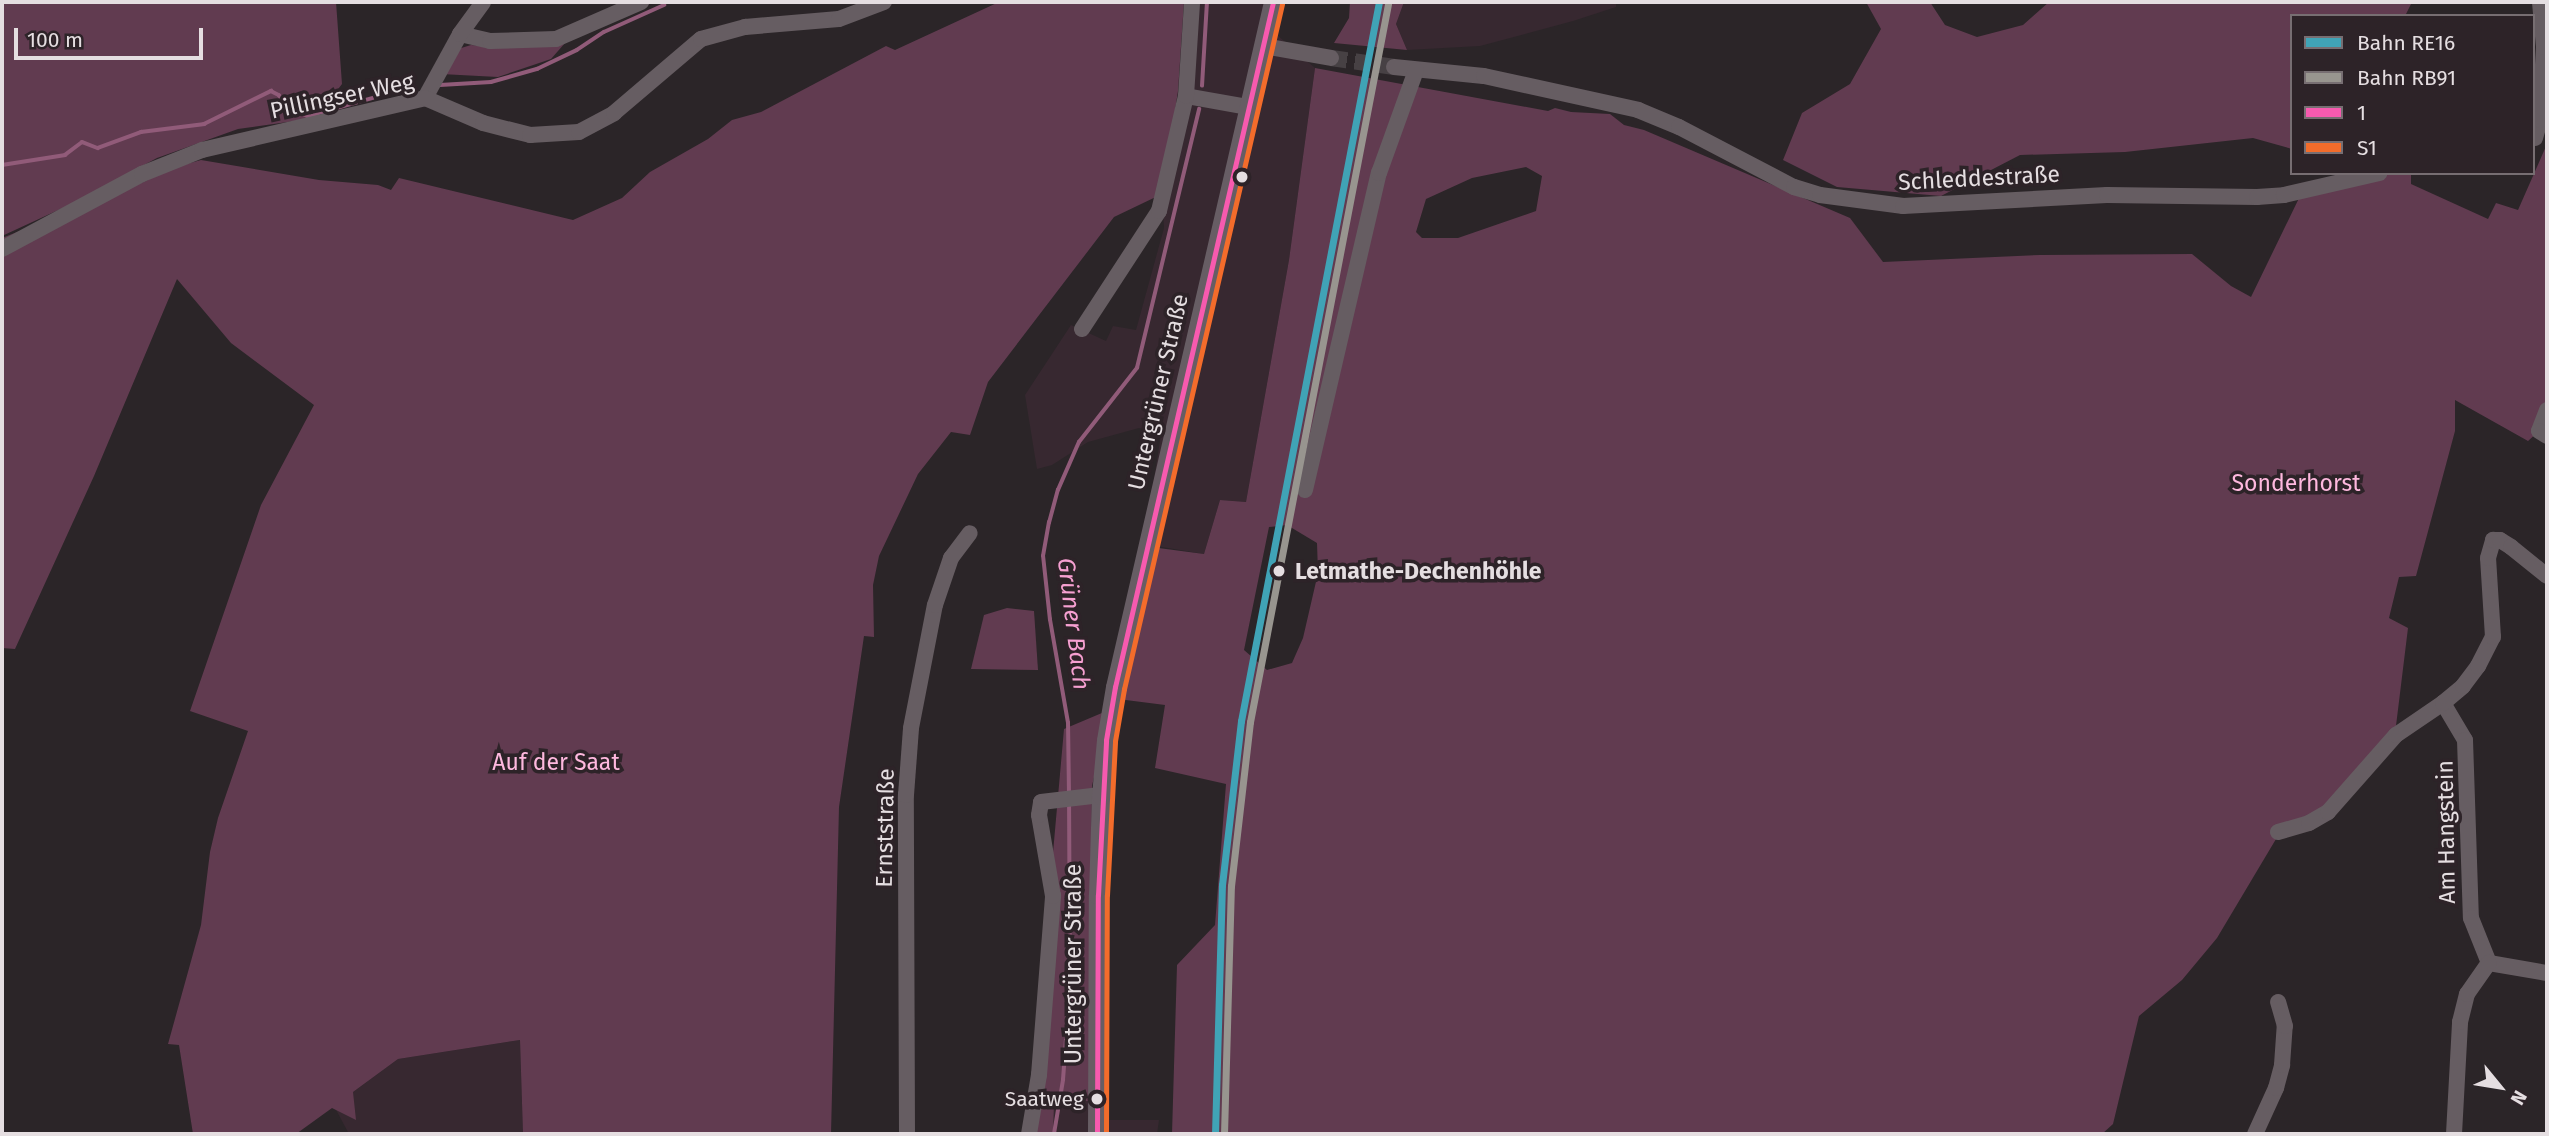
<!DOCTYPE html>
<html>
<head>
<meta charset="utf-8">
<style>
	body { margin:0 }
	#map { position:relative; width:2549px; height:1136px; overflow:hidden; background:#2b2528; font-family:"Fira Sans",sans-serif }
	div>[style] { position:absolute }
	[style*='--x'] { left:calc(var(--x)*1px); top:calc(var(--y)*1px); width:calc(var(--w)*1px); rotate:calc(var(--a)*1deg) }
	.built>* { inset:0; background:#372830 }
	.green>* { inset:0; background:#613b50 }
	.stream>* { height:3.5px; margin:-1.75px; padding:0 1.75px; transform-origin:1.75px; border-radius:1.75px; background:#915b79 }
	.minor-tunnel>* { height:16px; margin-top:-8px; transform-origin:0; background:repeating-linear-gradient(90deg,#474144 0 16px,transparent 0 24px) }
	.minor>* { height:16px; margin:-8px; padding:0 8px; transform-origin:8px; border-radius:8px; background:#665d62 }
	.major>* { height:19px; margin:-9.5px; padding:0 9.5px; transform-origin:9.5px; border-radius:9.5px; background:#675d64 }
	.bus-1>* { height:5px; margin:-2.5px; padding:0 2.5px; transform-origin:2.5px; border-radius:2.5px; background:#f75aaf }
	.bus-2>* { height:5px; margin:-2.5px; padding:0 2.5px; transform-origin:2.5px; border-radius:2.5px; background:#f36c2b }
	.rail-1>* { height:7px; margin:-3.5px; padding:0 3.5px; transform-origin:3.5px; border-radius:3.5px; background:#40a3b6 }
	.rail-2>* { height:7px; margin:-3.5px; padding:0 3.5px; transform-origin:3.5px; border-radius:3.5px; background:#98958f }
	.dots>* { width:19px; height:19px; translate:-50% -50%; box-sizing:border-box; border:4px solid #2d2328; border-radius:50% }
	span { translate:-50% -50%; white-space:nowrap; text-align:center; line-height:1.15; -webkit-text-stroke:7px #2d2328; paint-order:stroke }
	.bus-label { font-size:21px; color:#e5dee1 }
	.right { translate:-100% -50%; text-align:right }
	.street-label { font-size:23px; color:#e5dee1 }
	.park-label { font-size:23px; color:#feb8de }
	.stop-label { font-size:23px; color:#e5dee1; font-weight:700 }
	.left { translate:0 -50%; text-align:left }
	.water-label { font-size:24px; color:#f6a0d1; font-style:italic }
	.frame { position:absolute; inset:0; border:4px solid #e5dee1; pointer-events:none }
	.legend { position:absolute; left:2290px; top:14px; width:245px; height:161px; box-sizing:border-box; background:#2d2328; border:2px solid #776e72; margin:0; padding:9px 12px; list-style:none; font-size:21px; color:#e5dee1 }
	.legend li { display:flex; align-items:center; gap:14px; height:35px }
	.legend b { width:35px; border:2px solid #776e72 }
	.north { position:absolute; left:2465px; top:1052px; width:70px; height:70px; -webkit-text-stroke:5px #2d2328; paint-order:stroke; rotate:120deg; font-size:19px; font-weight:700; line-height:28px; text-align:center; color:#e5dee1 }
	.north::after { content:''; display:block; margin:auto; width:24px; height:32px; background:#e5dee1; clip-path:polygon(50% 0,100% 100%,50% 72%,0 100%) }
	.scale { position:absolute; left:14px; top:28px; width:189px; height:32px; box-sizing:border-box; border:4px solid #e5dee1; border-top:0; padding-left:9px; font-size:21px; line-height:24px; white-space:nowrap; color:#e5dee1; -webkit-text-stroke:5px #2d2328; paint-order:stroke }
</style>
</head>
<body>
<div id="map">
	<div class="built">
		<div style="clip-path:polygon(1195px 2px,1283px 2px,1276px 34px,1315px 68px,1289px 260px,1246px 502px,1220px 500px,1204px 554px,1144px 544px,1161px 434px,1139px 428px,1088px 442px,1052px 465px,1037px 469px,1025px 395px,1071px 325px,1106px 341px,1113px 326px,1136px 330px,1164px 228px,1162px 194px)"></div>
		<div style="clip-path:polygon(1404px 2px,1616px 2px,1616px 7px,1573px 21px,1480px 46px,1407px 50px,1396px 24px)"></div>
		<div style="clip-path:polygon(520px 1040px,523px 1134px,349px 1134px,334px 1106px,398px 1059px)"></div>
		<div style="clip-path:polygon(1089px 1101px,1088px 1134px,1053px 1134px,1053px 1103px)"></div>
		<div style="clip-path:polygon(1101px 1120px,1159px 1120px,1157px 1134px,1101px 1134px)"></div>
	</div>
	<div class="green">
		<div style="clip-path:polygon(2px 2px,336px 2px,342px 84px,316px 118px,238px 129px,157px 158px,67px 206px,2px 236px)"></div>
		<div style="clip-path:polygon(999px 2px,1184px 2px,1178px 91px,1162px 194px,1114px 217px,988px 382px,970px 435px,951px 432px,918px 474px,879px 556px,873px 585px,874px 637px,864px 636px,839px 807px,831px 1134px,523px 1134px,520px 1040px,398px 1059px,353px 1092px,356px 1120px,332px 1108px,296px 1134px,193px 1134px,179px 1045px,168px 1044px,201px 925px,210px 852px,218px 818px,248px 731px,190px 711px,261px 505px,314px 405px,231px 343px,177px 279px,94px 476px,15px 649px,2px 648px,2px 238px,146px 181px,165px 170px,201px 160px,319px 180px,378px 185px,391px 190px,399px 178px,573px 220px,622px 198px,650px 172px,708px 139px,732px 120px,761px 112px,886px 46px,895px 50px)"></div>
		<div style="clip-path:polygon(1350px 2px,1404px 2px,1396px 24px,1407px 50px,1334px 43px,1349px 18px)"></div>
		<div style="clip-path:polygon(1866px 2px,1930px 2px,1945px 25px,1977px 37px,2023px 25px,2049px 2px,2412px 2px,2405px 16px,2292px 16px,2292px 149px,2253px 138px,2125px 152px,2020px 155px,1941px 196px,1837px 187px,1783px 160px,1802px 113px,1850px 84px,1881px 29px)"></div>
		<div style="clip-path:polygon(565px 43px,551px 59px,498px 77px,441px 74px,458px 49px,471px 45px,502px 48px)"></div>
		<div style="clip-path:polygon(evenodd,1315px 68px,1548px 111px,1555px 108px,1571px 112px,1610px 114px,1624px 125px,1644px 130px,1850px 218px,1883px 262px,2040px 255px,2192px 254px,2231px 286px,2251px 297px,2301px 194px,2348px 181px,2391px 173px,2411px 173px,2411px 184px,2488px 219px,2496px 203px,2518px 210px,2547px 144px,2547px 406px,2538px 432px,2528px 441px,2455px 400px,2455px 431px,2416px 576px,2399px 577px,2389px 618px,2408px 628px,2395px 734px,2342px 796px,2279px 834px,2217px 938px,2182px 980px,2139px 1016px,2113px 1124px,2102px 1134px,1172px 1134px,1177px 965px,1215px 925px,1226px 784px,1155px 768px,1165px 705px,1118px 699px,1151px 547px,1204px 554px,1220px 500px,1246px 502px,1289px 260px,1315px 68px,1526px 167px,1542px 176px,1536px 211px,1458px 238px,1422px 238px,1416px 232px,1426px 199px,1472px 178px,1526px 167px,1315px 68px,1287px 525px,1317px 543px,1318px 573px,1303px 638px,1292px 663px,1267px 670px,1244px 650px,1269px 527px,1287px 525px)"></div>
		<div style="clip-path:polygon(1007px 608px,1034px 611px,1038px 670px,971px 669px,984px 615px)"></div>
		<div style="clip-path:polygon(1109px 710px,1092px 786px,1089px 1101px,1054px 1103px,1053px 1134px,1028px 1134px,1064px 729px)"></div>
	</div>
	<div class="stream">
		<div style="--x:440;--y:85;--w:51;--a:-3.4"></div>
		<div style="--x:491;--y:82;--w:48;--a:-15.8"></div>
		<div style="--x:537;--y:69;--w:44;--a:-25.4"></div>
		<div style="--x:577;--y:50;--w:32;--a:-34"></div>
		<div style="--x:604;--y:32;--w:66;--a:-24.2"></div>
		<div style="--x:1202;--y:86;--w:84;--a:-86.6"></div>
		<div style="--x:2;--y:165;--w:64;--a:-9"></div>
		<div style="--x:65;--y:155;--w:21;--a:-37"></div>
		<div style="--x:82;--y:142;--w:17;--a:21"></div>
		<div style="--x:98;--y:148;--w:46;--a:-20.4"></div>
		<div style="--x:141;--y:132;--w:64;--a:-7.2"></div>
		<div style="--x:204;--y:124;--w:75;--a:-26.2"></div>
		<div style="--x:271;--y:91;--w:9;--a:27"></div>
		<div style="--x:279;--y:95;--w:17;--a:50"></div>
		<div style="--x:290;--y:108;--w:20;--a:24"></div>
		<div style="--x:308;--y:116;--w:82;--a:-15.6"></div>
		<div style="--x:1069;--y:794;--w:71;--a:-90.8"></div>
		<div style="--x:1068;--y:723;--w:105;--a:-99.9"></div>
		<div style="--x:1050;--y:620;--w:64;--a:-96.2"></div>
		<div style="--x:1043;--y:556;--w:34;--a:-80"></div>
		<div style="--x:1049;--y:523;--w:34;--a:-75"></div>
		<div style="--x:1058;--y:490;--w:52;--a:-66.4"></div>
		<div style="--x:1079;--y:442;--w:94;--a:-51.9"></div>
		<div style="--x:1137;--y:368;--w:266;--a:-76.5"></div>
		<div style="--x:1054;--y:1134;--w:55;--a:-80.5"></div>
		<div style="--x:1063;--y:1080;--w:95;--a:-85.8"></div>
		<div style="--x:1070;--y:985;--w:180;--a:-90.3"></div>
	</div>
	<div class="minor-tunnel">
		<div style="--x:1331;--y:58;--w:64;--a:8.1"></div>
	</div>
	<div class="minor">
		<div style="--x:460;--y:34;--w:31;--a:13"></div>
		<div style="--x:490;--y:41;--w:66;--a:-1.7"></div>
		<div style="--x:556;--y:39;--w:93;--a:-23.5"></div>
		<div style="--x:1263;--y:46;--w:69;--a:10"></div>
		<div style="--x:1394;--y:67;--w:90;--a:5.7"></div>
		<div style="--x:1484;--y:76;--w:158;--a:12.4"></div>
		<div style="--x:1638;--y:110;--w:44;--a:22.5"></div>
		<div style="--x:1679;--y:127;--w:130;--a:27.6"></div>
		<div style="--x:1794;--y:187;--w:27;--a:17"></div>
		<div style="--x:1820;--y:195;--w:84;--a:7.5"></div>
		<div style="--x:1903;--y:206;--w:204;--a:-3.1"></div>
		<div style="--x:2107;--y:195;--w:150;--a:0.8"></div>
		<div style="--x:2257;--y:197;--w:27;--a:-4"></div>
		<div style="--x:2284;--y:195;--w:98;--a:-13"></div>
		<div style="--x:1186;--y:96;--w:62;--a:10.2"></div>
		<div style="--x:425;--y:98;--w:73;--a:-61.3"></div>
		<div style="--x:460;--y:34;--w:39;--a:-54"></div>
		<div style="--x:2535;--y:138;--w:19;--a:-74"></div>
		<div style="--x:2540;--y:120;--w:73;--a:-86.9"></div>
		<div style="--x:2544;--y:47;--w:45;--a:-95.1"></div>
		<div style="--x:2;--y:249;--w:159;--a:-28.2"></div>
		<div style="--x:142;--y:174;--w:65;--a:-21.8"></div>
		<div style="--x:202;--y:150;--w:229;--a:-13.1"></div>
		<div style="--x:425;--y:98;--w:63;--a:23.3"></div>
		<div style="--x:483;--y:123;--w:49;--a:14.3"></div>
		<div style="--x:530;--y:135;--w:49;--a:-3.5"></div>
		<div style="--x:579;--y:132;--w:40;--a:-28"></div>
		<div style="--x:614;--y:113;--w:114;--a:-40.4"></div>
		<div style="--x:701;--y:39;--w:46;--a:-15.3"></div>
		<div style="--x:745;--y:27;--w:94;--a:-4.9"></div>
		<div style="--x:839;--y:19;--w:48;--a:-20.7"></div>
		<div style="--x:1082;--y:329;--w:141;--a:-56.9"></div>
		<div style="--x:1159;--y:211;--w:118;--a:-76.8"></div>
		<div style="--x:1186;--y:96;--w:94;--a:-86.3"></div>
		<div style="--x:2547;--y:410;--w:22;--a:111"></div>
		<div style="--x:2539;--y:431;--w:9;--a:32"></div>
		<div style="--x:1305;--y:490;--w:326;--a:-76.9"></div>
		<div style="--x:1379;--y:173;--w:109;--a:-70.2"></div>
		<div style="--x:2443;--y:703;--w:43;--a:59.3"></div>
		<div style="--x:2465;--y:740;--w:178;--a:88.1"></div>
		<div style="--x:2471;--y:918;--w:48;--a:68.2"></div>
		<div style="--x:2278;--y:832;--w:32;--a:-16"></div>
		<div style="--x:2309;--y:823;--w:22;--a:-30"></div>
		<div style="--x:2328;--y:812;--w:103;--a:-48.6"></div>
		<div style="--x:2396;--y:735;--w:57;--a:-34.2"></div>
		<div style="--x:2443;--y:703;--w:26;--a:-40"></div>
		<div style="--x:2463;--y:686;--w:25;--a:-53"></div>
		<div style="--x:2478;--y:666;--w:33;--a:-63"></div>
		<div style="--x:2493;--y:637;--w:79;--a:-93.6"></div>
		<div style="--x:2488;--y:558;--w:19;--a:-74"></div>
		<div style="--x:2493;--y:540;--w:7;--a:0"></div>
		<div style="--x:2500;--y:540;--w:13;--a:32"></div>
		<div style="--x:2511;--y:547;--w:46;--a:38.9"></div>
		<div style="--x:2489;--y:963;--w:59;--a:9.8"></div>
		<div style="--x:907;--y:1134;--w:339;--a:-90.2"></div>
		<div style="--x:906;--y:795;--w:67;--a:-85.7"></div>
		<div style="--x:911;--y:728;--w:125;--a:-79"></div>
		<div style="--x:935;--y:605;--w:50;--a:-71.2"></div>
		<div style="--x:951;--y:558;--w:31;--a:-53"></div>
		<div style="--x:1029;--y:1134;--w:60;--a:-80.4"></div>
		<div style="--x:1039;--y:1075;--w:180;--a:-85.5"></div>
		<div style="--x:1053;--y:896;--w:82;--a:-99.8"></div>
		<div style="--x:1039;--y:815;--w:13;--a:-81"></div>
		<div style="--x:1041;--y:802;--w:60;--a:-6.7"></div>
		<div style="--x:2255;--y:1134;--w:51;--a:-65.5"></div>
		<div style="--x:2276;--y:1088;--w:24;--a:-75"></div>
		<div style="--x:2282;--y:1065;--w:39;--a:-86"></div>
		<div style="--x:2285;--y:1026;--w:25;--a:-106"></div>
		<div style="--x:2454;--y:1134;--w:112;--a:-86.9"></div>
		<div style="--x:2460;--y:1022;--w:29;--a:-76"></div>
		<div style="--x:2467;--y:994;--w:38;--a:-55"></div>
	</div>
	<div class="major">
		<div style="--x:1097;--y:1134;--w:239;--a:-89.8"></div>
		<div style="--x:1098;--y:895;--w:100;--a:-88.3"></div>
		<div style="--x:1101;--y:795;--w:55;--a:-84.8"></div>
		<div style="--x:1106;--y:740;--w:54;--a:-80.4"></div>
		<div style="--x:1115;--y:687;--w:703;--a:-77.01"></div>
	</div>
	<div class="bus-1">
		<div style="--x:1097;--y:1134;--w:239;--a:-89.8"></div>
		<div style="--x:1098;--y:895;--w:155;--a:-87"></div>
		<div style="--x:1106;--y:740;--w:54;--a:-80.4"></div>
		<div style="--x:1115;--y:687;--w:703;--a:-77.01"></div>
	</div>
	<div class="bus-2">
		<div style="--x:1106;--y:1134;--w:239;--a:-89.8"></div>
		<div style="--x:1107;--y:895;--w:154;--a:-87"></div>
		<div style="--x:1115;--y:741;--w:53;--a:-80.2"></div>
		<div style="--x:1124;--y:689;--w:703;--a:-77.01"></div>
	</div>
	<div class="rail-1">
		<div style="--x:1215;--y:1134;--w:249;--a:-88.4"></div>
		<div style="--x:1222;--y:885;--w:165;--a:-83.4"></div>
		<div style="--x:1241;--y:721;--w:732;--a:-79.14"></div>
	</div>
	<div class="rail-2">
		<div style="--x:1224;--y:1134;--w:248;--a:-88.4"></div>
		<div style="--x:1231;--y:886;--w:165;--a:-83.4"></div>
		<div style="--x:1250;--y:722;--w:731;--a:-79.12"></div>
	</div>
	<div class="dots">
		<div style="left:1242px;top:177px;background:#e5dee1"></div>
		<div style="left:1279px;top:571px;background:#e5dee1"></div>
		<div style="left:1097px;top:1099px;background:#e5dee1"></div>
	</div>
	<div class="bus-label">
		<span class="right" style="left:1084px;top:1099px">Saatweg</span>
	</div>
	<div class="street-label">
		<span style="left:342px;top:96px;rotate:-12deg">Pillingser Weg</span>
		<span style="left:1979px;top:178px;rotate:-3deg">Schleddestraße</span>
		<span style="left:1158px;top:392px;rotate:-77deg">Untergrüner Straße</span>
		<span style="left:885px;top:828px;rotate:-89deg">Ernststraße</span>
		<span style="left:2446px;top:832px;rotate:-91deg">Am Hangstein</span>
		<span style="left:1073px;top:964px;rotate:-90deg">Untergrüner Straße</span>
	</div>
	<div class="park-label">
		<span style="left:2296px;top:483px">Sonderhorst</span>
		<span style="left:556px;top:762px">Auf der Saat</span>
	</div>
	<div class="stop-label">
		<span class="left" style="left:1295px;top:571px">Letmathe-Dechenhöhle</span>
	</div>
	<div class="water-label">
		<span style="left:1073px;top:624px;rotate:83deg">Grüner Bach</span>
	</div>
	<div class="frame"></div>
	<ul class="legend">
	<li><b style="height:9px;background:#40a3b6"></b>Bahn RE16</li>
	<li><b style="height:9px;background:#98958f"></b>Bahn RB91</li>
	<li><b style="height:9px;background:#f75aaf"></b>1</li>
	<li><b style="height:9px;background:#f36c2b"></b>S1</li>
	</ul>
	<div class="north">N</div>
	<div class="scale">100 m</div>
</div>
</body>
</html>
